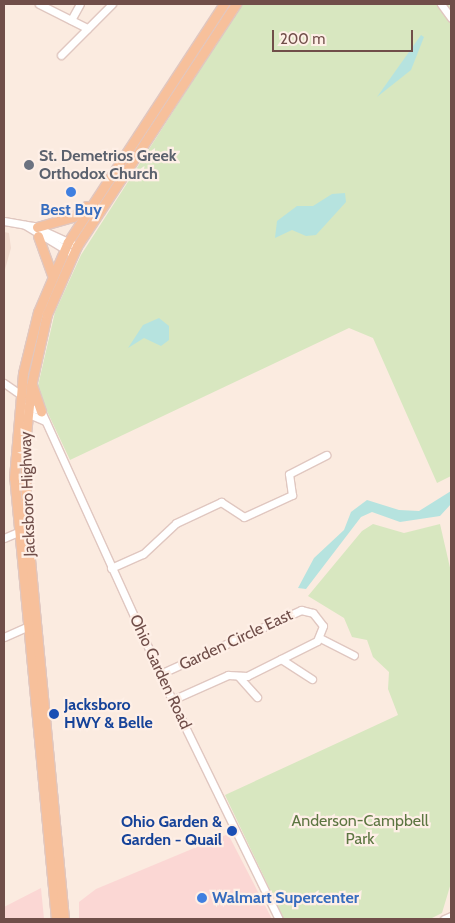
<!DOCTYPE html>
<html>
<head>
<meta charset="utf-8">
<style>
	body { margin:0 }
	#map { position:relative; width:455px; height:923px; overflow:hidden; background:#fbebe0; font-family:Cabin,sans-serif }
	div>[style] { position:absolute }
	[style*='--x'] { left:calc(var(--x)*1px); top:calc(var(--y)*1px); width:calc(var(--w)*1px); rotate:calc(var(--a)*1deg) }
	.residential>* { inset:0; background:#f2dbcf }
	.commercial>* { inset:0; background:#fbd7d4 }
	.green>* { inset:0; background:#d8e7c0 }
	.water>* { inset:0; background:#b6e3df }
	.roads { filter:drop-shadow(1px 0 #e0c7c0) drop-shadow(-1px 0 #e0c7c0) drop-shadow(0 1px #e0c7c0) drop-shadow(0 -1px #e0c7c0) }
	.minor>* { height:7px; margin:-3.5px; padding:0 3.5px; transform-origin:3.5px; border-radius:3.5px; background:#fff }
	.major>* { height:9px; margin:-4.5px; padding:0 4.5px; transform-origin:4.5px; border-radius:4.5px; background:#f7c09b }
	.dots>* { width:14px; height:14px; translate:-50% -50%; box-sizing:border-box; border:2px solid #feefe6; border-radius:50% }
	span { translate:-50% -50%; white-space:nowrap; text-align:center; line-height:1.15; -webkit-text-stroke:4.5px #feefe6; paint-order:stroke }
	.worship-label { font-size:16px; color:#5b616d; font-weight:700 }
	.left { translate:0 -50%; text-align:left }
	.shop-label { font-size:16px; color:#366cbe; font-weight:700 }
	.street-label { font-size:16px; color:#704e49 }
	.transit-label { font-size:16px; color:#164399; font-weight:700 }
	.right { translate:-100% -50%; text-align:right }
	.park-label { font-size:16px; color:#5d7642 }
	.frame { position:absolute; inset:0; border:5px solid #704e49; pointer-events:none }
	.scale { position:absolute; left:272px; top:30px; width:141px; height:22px; box-sizing:border-box; border:2px solid #704e49; border-top:0; padding-left:6px; font-size:15px; line-height:18px; white-space:nowrap; color:#704e49; -webkit-text-stroke:4px #feefe6; paint-order:stroke }
</style>
</head>
<body>
<div id="map">
	<div class="residential">
		<div style="clip-path:polygon(4px 232px,9px 233px,11px 248px,4px 273px)"></div>
	</div>
	<div class="commercial">
		<div style="clip-path:polygon(228px 834px,272px 919px,79px 919px,79px 902px,96px 889px)"></div>
		<div style="clip-path:polygon(41px 888px,44px 919px,4px 919px,4px 907px)"></div>
	</div>
	<div class="green">
		<div style="clip-path:polygon(242px 4px,451px 4px,451px 476px,437px 483px,373px 338px,349px 328px,70px 460px,37px 390px,55px 312px,81px 255px)"></div>
		<div style="clip-path:polygon(373px 524px,404px 533px,440px 524px,451px 572px,451px 883px,442px 913px,430px 919px,284px 919px,225px 795px,398px 715px,388px 689px,389px 672px,373px 657px,367px 640px,352px 637px,344px 618px,308px 596px,362px 531px)"></div>
	</div>
	<div class="water">
		<div style="clip-path:polygon(421px 35px,424px 37px,411px 70px,377px 97px)"></div>
		<div style="clip-path:polygon(345px 193px,346px 202px,316px 235px,306px 236px,292px 230px,275px 238px,277px 221px,297px 206px,313px 206px,332px 194px)"></div>
		<div style="clip-path:polygon(159px 318px,169px 326px,169px 340px,161px 346px,144px 338px,128px 348px,143px 325px)"></div>
		<div style="clip-path:polygon(451px 491px,451px 504px,440px 516px,400px 522px,372px 512px,361px 517px,306px 589px,298px 588px,314px 558px,344px 530px,351px 512px,367px 500px,399px 510px,419px 511px)"></div>
	</div>
	<div class="roads">
		<div class="minor">
			<div style="--x:39;--y:4;--w:54;--a:26.6"></div>
			<div style="--x:441;--y:4;--w:17;--a:54"></div>
			<div style="--x:71;--y:20;--w:18;--a:-61"></div>
			<div style="--x:61;--y:55;--w:72;--a:-45"></div>
			<div style="--x:4;--y:221;--w:29;--a:10"></div>
			<div style="--x:33;--y:226;--w:48;--a:24.4"></div>
			<div style="--x:25;--y:225;--w:56;--a:31.1"></div>
			<div style="--x:4;--y:383;--w:19;--a:35"></div>
			<div style="--x:24;--y:406;--w:18;--a:16"></div>
			<div style="--x:41;--y:411;--w:317;--a:65.6"></div>
			<div style="--x:172;--y:700;--w:244;--a:64"></div>
			<div style="--x:24;--y:412;--w:23;--a:23"></div>
			<div style="--x:4;--y:538;--w:21;--a:-23"></div>
			<div style="--x:111;--y:568;--w:35;--a:-24"></div>
			<div style="--x:143;--y:554;--w:45;--a:-43.2"></div>
			<div style="--x:176;--y:523;--w:50;--a:-25"></div>
			<div style="--x:221;--y:502;--w:27;--a:33"></div>
			<div style="--x:244;--y:517;--w:53;--a:-24.6"></div>
			<div style="--x:292;--y:495;--w:21;--a:-98"></div>
			<div style="--x:289;--y:474;--w:42;--a:-27.2"></div>
			<div style="--x:4;--y:637;--w:32;--a:-24"></div>
			<div style="--x:320;--y:638;--w:38;--a:27"></div>
			<div style="--x:281;--y:659;--w:37;--a:33"></div>
			<div style="--x:160;--y:674;--w:155;--a:-24.4"></div>
			<div style="--x:301;--y:610;--w:12;--a:14"></div>
			<div style="--x:313;--y:613;--w:16;--a:52"></div>
			<div style="--x:323;--y:626;--w:16;--a:112"></div>
			<div style="--x:317;--y:641;--w:78;--a:153.4"></div>
			<div style="--x:247;--y:676;--w:19;--a:-177"></div>
			<div style="--x:228;--y:675;--w:61;--a:155.9"></div>
			<div style="--x:239;--y:677;--w:27;--a:48"></div>
			<div style="--x:444;--y:919;--w:8;--a:-23"></div>
		</div>
		<div class="major">
			<div style="--x:37;--y:227;--w:37;--a:-16"></div>
			<div style="--x:73;--y:217;--w:17;--a:-40"></div>
			<div style="--x:38;--y:236;--w:41;--a:70.3"></div>
			<div style="--x:32;--y:385;--w:28;--a:71"></div>
			<div style="--x:56;--y:919;--w:443;--a:-95.4"></div>
			<div style="--x:14;--y:478;--w:105;--a:-85.1"></div>
			<div style="--x:23;--y:373;--w:63;--a:-76.2"></div>
			<div style="--x:38;--y:312;--w:76;--a:-66.8"></div>
			<div style="--x:68;--y:242;--w:285;--a:-56.8"></div>
			<div style="--x:64;--y:919;--w:405;--a:-95.4"></div>
			<div style="--x:26;--y:516;--w:72;--a:-90.8"></div>
			<div style="--x:25;--y:444;--w:58;--a:-84.1"></div>
			<div style="--x:31;--y:386;--w:74;--a:-77.5"></div>
			<div style="--x:47;--y:314;--w:74;--a:-66.2"></div>
			<div style="--x:77;--y:246;--w:290;--a:-56.7"></div>
		</div>
	</div>
	<div class="dots">
		<div style="left:29px;top:165px;background:#6b7280"></div>
		<div style="left:71px;top:192px;background:#3f7fe0"></div>
		<div style="left:54px;top:714px;background:#1a4fb4"></div>
		<div style="left:232px;top:831px;background:#1a4fb4"></div>
		<div style="left:202px;top:898px;background:#3f7fe0"></div>
	</div>
	<div class="worship-label">
		<span class="left" style="left:39px;top:165px">St. Demetrios Greek<br>Orthodox Church</span>
	</div>
	<div class="shop-label">
		<span style="left:71px;top:210px">Best Buy</span>
		<span class="left" style="left:212px;top:898px">Walmart Supercenter</span>
	</div>
	<div class="street-label">
		<span style="left:28px;top:494px;rotate:-92deg">Jacksboro Highway</span>
		<span style="left:236px;top:640px;rotate:-25deg">Garden Circle East</span>
		<span style="left:160px;top:672px;rotate:65deg">Ohio Garden Road</span>
	</div>
	<div class="transit-label">
		<span class="left" style="left:64px;top:714px">Jacksboro<br>HWY &amp; Belle</span>
		<span class="right" style="left:222px;top:831px">Ohio Garden &amp;<br>Garden - Quail</span>
	</div>
	<div class="park-label">
		<span style="left:360px;top:830px">Anderson-Campbell<br>Park</span>
	</div>
	<div class="frame"></div>
	<div class="scale">200 m</div>
</div>
</body>
</html>
